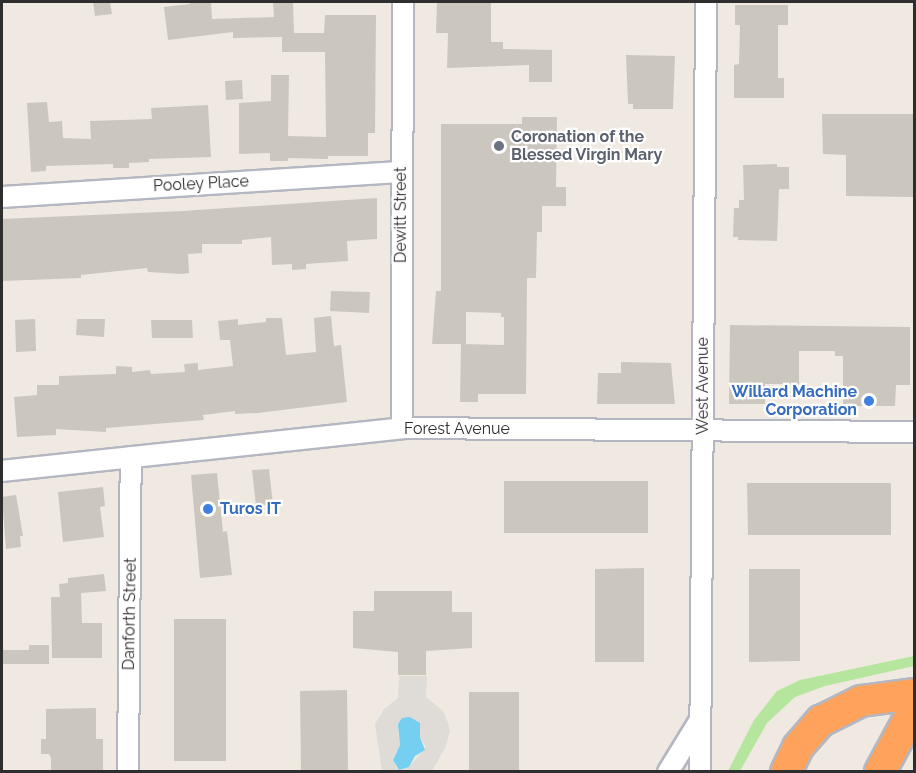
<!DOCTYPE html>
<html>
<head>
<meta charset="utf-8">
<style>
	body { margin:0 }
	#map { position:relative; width:916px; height:773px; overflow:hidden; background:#efe9e1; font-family:Raleway,sans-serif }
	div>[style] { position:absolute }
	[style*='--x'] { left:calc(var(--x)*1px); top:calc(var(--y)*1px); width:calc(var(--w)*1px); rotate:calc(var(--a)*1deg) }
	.green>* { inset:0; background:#b6e59e }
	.plaza>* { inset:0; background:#dfdcd8 }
	.water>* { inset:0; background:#75cff0 }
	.building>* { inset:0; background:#cbc7bf }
	.roads { filter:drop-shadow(2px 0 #b4b7c1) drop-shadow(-2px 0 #b4b7c1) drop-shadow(0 2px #b4b7c1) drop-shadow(0 -2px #b4b7c1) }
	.minor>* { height:20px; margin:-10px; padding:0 10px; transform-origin:10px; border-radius:10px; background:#fff }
	.highway>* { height:30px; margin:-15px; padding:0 15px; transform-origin:15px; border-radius:15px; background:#ffa35c }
	.dots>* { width:16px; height:16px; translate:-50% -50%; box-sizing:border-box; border:3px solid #fff; border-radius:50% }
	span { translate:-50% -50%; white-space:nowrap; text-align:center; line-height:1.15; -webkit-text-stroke:4.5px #fff; paint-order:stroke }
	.worship-label { font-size:16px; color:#5b616d; font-weight:700 }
	.left { translate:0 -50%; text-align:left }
	.street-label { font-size:16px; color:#2e2e2e }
	.shop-label { font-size:16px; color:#366cbe; font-weight:700 }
	.right { translate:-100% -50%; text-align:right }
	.frame { position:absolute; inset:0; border:3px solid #2e2e2e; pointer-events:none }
</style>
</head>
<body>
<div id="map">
	<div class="green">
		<div style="clip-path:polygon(914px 656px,914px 666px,825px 686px,795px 697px,767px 723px,740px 771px,728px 771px,754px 720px,777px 691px,800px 680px)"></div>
	</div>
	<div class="plaza">
		<div style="clip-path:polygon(evenodd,399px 676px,427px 676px,426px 697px,443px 711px,448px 723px,450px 731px,445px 748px,432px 771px,382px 771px,375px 724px,384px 709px,398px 698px,399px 676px,410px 717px,420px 723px,420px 737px,426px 747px,409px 767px,399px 770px,396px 767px,393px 758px,400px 745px,398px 731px,410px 717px)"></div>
	</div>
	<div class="water">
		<div style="clip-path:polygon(410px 717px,420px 723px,420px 737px,425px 750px,415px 756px,409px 767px,399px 770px,393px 760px,400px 745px,398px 724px,402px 718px)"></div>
	</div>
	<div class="building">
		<div style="clip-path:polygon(93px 2px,110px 2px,112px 14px,95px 16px)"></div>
		<div style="clip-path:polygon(190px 2px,211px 2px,212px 19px,274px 17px,273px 2px,293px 2px,294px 33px,324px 33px,325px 15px,376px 15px,375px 133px,368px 133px,368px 156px,328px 156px,328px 159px,288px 158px,288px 161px,270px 161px,270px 153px,239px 154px,239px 103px,271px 101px,271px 75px,289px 75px,288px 136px,326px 137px,325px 52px,282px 52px,282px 37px,233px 38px,233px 32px,168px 40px,164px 7px,190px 4px)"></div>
		<div style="clip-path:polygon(437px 2px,491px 2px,491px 42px,503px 42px,503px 49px,552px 50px,552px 82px,529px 82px,529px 65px,447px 68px,448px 33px,436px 33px)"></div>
		<div style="clip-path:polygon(735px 5px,788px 5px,788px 25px,778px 25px,778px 78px,784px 78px,784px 98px,734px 98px,734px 65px,739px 64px,740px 25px,735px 25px)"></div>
		<div style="clip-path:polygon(626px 55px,675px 56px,673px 109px,633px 109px,633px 104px,628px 104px)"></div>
		<div style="clip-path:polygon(242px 80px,243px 99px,226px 100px,225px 81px)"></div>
		<div style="clip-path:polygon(47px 102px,49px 122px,62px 121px,63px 138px,91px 139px,90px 121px,152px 119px,151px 108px,208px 105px,211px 157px,149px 159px,149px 162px,129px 163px,129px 168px,113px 168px,113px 164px,46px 166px,46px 171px,31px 172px,27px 103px)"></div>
		<div style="clip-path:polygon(822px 114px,915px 114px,915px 197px,846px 196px,846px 155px,823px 154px)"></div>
		<div style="clip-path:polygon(522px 117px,557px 117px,556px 187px,566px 187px,566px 206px,542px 206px,542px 232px,537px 232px,536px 278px,527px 278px,526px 394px,478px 394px,478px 402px,460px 402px,461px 344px,504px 345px,504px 317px,501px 317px,501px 313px,466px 312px,466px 344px,432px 344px,436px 291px,441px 291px,441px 124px,522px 124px)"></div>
		<div style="clip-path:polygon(777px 164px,777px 167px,789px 167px,789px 189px,779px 189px,777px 241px,738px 240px,738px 237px,733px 237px,734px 208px,739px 208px,739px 200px,744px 200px,743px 165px)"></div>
		<div style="clip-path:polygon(377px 198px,377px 239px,347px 241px,348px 261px,306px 264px,306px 269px,292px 270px,292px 264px,272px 265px,271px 237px,242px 240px,242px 244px,202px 244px,202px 253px,188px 254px,189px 273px,182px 274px,148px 272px,147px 268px,81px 275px,81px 278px,2px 281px,2px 219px,183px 211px)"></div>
		<div style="clip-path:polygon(331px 291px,370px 292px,369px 313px,330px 311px)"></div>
		<div style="clip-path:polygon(331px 316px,334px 346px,341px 345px,347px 402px,258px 413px,235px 414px,235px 411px,203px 415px,204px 420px,106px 428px,106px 432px,56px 429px,56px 435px,17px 437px,14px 397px,37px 395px,37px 385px,59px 385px,59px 376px,116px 374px,116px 366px,132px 367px,132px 372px,150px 370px,151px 374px,185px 372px,184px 364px,198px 363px,198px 370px,233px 366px,230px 340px,220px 340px,218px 321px,238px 319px,238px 325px,266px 322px,266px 318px,282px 318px,286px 355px,316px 352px,314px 318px)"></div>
		<div style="clip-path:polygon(35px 319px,36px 351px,16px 352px,15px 320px)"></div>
		<div style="clip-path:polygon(77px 319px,105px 319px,104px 337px,76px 335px)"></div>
		<div style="clip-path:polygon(151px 320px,192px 320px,193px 338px,152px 338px)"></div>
		<div style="clip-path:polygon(730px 325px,910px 327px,910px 385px,896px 385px,895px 406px,843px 406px,843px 356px,835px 356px,835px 351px,799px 351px,799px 384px,765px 384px,765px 404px,729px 404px)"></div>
		<div style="clip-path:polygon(621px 362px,671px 363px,675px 404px,597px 404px,598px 373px,621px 373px)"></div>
		<div style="clip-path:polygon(269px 469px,273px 505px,256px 506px,252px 470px)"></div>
		<div style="clip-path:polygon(217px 473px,223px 532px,227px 531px,232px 575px,200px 578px,191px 475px)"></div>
		<div style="clip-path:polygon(504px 481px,648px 481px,648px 533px,504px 533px)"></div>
		<div style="clip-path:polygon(747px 483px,891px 483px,891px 535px,748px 535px)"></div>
		<div style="clip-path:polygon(103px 487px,105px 506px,100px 507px,104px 537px,63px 542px,58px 492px)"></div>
		<div style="clip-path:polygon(16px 495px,23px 536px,20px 536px,21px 547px,6px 549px,2px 497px)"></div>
		<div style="clip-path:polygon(644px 568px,644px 662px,595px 662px,595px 569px)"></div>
		<div style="clip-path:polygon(749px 569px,800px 569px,800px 661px,749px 662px)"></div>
		<div style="clip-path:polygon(104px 574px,106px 591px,81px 593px,82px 623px,102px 623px,102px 658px,52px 658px,51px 597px,60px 597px,59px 584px,68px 583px,68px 578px)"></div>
		<div style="clip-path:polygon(374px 591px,452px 591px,452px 612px,472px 612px,472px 648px,426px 651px,426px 675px,398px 675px,398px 652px,353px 648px,353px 611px,374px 611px)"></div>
		<div style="clip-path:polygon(174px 619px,226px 619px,226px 761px,174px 761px)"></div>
		<div style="clip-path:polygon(29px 645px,49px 645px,49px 664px,2px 664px,2px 650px,29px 650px)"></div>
		<div style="clip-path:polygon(347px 690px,348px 771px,301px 771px,300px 691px)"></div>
		<div style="clip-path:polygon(469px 692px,519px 692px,519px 771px,469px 771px)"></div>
		<div style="clip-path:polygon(96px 708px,96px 739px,103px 739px,103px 771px,51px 771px,51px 758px,49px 754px,41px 754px,41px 739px,46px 739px,46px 709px)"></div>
	</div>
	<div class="roads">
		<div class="minor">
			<div style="--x:2;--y:197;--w:400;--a:-3.6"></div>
			<div style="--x:402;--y:428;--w:426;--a:-89.9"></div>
			<div style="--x:2;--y:471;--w:402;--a:-6.1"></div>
			<div style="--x:402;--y:428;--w:512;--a:0.45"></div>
			<div style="--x:128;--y:772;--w:315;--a:-89.5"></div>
			<div style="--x:668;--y:772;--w:61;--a:-58.4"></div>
			<div style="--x:700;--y:772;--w:770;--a:-89.55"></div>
		</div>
		<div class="highway">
			<div style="--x:786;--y:772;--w:28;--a:-64"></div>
			<div style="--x:798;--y:747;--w:35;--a:-49"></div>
			<div style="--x:821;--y:721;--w:45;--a:-26.6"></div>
			<div style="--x:861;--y:701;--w:53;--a:-7.5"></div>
			<div style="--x:880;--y:772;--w:72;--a:-61.6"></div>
		</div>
	</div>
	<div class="dots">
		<div style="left:499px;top:146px;background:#6b7280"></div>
		<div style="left:869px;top:401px;background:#3f7fe0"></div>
		<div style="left:208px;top:509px;background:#3f7fe0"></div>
	</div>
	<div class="worship-label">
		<span class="left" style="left:511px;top:146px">Coronation of the<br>Blessed Virgin Mary</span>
	</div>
	<div class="street-label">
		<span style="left:201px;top:184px;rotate:-3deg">Pooley Place</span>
		<span style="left:401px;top:215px;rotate:-90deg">Dewitt Street</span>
		<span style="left:703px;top:386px;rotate:-90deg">West Avenue</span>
		<span style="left:457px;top:429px">Forest Avenue</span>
		<span style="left:130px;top:614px;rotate:-89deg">Danforth Street</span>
	</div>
	<div class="shop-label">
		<span class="right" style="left:857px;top:401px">Willard Machine<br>Corporation</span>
		<span class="left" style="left:220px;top:509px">Turos IT</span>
	</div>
	<div class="frame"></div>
</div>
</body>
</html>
